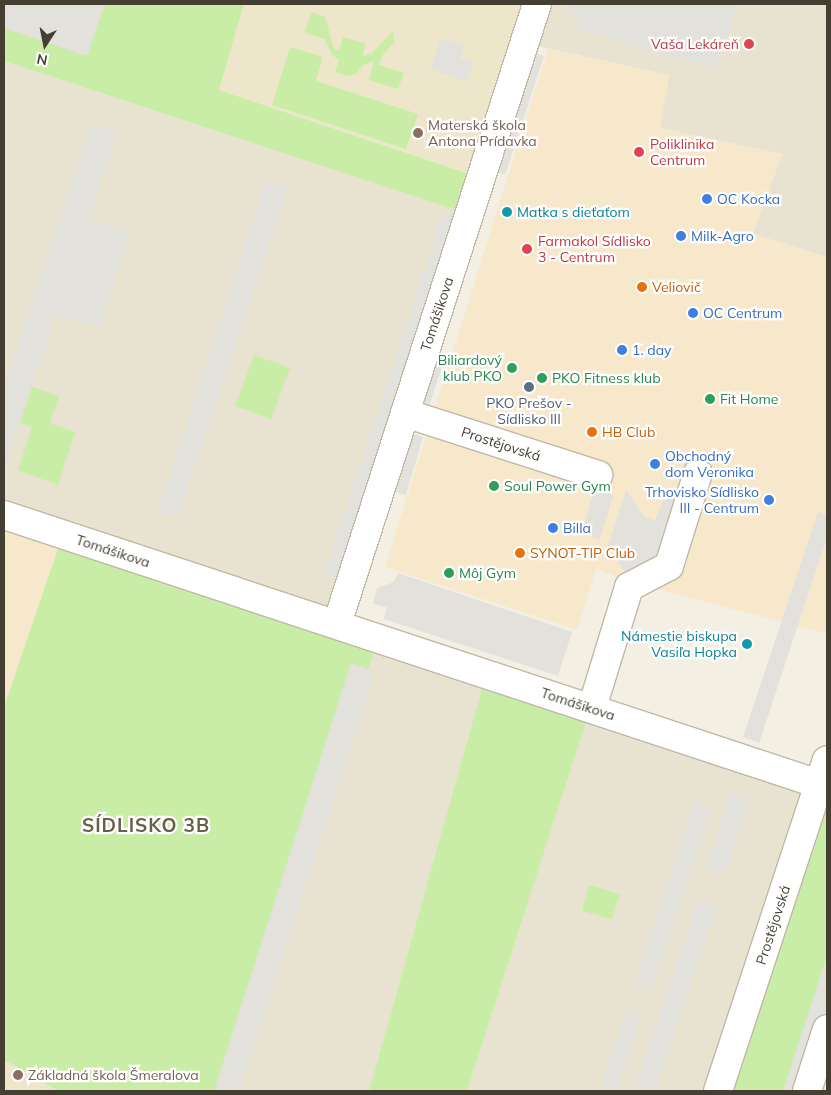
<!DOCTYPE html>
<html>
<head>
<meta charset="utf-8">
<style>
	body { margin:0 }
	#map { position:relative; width:831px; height:1095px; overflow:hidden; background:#f3efe3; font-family:Mulish,sans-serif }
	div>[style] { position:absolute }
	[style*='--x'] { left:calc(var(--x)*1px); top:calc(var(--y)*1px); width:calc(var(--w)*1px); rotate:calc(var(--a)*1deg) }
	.residential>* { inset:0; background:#e8e2d0 }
	.commercial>* { inset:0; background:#f8e8cb }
	.education>* { inset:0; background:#eee6cb }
	.green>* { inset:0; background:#c9eca7 }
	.parking>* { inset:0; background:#e3e1dc }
	.roads { filter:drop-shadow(1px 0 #bfb8a5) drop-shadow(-1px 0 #bfb8a5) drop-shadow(0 1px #bfb8a5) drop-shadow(0 -1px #bfb8a5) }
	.minor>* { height:28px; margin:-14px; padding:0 14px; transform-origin:14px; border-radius:14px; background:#fff }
	.dots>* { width:14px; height:14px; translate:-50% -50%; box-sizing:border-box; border:2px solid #fff; border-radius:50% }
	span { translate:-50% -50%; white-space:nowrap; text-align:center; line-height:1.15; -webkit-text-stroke:4.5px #fff; paint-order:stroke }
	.health-label { font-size:14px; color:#be3a42 }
	.right { translate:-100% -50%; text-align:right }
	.left { translate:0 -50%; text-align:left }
	.education-label { font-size:14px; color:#785e54 }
	.shop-label { font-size:14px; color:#366cbe }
	.culture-label { font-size:14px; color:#0d838f }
	.food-label { font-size:14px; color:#c56008 }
	.street-label { font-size:14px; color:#453f33 }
	.leisure-label { font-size:14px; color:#27864d }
	.service-label { font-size:14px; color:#4e5e75 }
	.district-label { font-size:19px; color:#695e49; font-weight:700; letter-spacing:1px }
	.frame { position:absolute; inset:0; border:5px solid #453f33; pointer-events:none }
	.north { position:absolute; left:20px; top:20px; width:50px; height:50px; -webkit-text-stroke:4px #fff; paint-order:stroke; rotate:191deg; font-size:14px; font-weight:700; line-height:20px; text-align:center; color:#453f33 }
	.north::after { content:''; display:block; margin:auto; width:18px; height:22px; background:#453f33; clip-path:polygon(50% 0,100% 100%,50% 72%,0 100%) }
</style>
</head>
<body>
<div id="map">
	<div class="residential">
		<div style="clip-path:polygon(532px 4px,827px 4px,827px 257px,753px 234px,782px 154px,659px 128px,669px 75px,519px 42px)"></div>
		<div style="clip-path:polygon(4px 61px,462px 212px,325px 620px,4px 519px)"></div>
		<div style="clip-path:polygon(379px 638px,486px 674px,369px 1091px,223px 1091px)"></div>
		<div style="clip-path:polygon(590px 710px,814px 785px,721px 1091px,467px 1091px)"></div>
	</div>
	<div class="commercial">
		<div style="clip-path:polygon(548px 49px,669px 75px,660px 128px,782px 154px,753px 234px,827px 257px,827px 634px,631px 582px,596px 569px,577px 630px,385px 567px)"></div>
		<div style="clip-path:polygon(4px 519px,62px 537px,4px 707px)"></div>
	</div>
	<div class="education">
		<div style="clip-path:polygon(244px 4px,533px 4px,475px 176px,219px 90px)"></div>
		<div style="clip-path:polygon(4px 1060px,59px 1091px,4px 1091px)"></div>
	</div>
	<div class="green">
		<div style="clip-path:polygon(4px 4px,244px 4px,219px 90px,475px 176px,462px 212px,4px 61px)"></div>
		<div style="clip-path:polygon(311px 12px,325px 17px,334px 49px,339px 51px,343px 37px,365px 43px,363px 56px,372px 53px,393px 31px,394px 43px,383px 54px,379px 65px,404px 73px,398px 89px,369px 80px,374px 61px,363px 65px,357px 73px,350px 76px,335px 72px,339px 60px,332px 55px,325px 39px,305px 33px)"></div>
		<div style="clip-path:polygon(290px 47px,323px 57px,316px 81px,418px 114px,406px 149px,272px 105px)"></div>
		<div style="clip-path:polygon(254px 355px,290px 368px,271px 419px,235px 406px)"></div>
		<div style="clip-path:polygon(32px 387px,59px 396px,50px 423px,75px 432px,58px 485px,18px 470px,32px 427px,20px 423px)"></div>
		<div style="clip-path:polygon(62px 537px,379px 638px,223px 1091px,59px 1091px,4px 1060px,4px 707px)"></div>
		<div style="clip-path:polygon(486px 674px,590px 710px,467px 1091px,369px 1091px)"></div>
		<div style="clip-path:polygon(827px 747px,827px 995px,796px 1091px,721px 1091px)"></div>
		<div style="clip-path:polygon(589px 885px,620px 894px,612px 919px,582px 911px)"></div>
	</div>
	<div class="parking">
		<div style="clip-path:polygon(4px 4px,105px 4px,87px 56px,4px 28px)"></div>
		<div style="clip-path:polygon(570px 4px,738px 4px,716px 70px,575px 28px,579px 16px,567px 12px)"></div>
		<div style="clip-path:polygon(441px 38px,465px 45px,460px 58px,473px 62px,467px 82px,430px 69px)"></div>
		<div style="clip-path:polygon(531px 52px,544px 56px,505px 175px,493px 171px)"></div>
		<div style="clip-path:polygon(91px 124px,117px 132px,89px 219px,130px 233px,99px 328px,56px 314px,4px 470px,4px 388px)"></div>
		<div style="clip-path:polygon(266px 180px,288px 188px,177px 519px,158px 512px)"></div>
		<div style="clip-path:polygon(444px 212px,467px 220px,400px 429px,423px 437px,406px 495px,381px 487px,350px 582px,324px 574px)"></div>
		<div style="clip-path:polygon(427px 355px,444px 360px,427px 413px,410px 408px)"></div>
		<div style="clip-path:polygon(597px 481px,613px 496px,600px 539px,581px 534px)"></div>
		<div style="clip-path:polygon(626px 490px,644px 516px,655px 521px,665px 496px,685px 503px,665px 564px,631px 582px,608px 546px)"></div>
		<div style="clip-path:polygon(818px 512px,827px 515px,827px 537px,759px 743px,743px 737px)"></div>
		<div style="clip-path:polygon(398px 573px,572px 632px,558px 676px,384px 619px,387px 607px,373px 604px,377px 588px,394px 582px)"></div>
		<div style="clip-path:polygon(351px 663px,375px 671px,239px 1091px,214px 1091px)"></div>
		<div style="clip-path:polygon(731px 791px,750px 797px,725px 874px,706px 868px)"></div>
		<div style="clip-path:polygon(694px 802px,711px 808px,651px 990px,634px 985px)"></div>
		<div style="clip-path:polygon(698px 900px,717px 906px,655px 1091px,634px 1091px)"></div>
		<div style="clip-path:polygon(827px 956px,827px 1029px,807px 1091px,783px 1091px)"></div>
		<div style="clip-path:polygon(627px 1008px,642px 1013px,616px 1091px,599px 1091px)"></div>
	</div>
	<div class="roads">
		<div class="minor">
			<div style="--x:405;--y:413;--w:203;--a:17.8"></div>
			<div style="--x:4;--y:515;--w:858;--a:18.27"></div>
			<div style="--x:337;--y:624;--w:651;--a:-72.12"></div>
			<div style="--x:592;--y:708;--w:127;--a:-73"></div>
			<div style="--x:629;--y:587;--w:45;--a:-27.7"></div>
			<div style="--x:669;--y:566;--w:97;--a:-72.7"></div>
			<div style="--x:718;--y:1091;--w:348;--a:-71.8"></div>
			<div style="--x:807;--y:1091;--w:65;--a:-72.1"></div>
		</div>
	</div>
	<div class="dots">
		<div style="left:749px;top:44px;background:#e0444e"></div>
		<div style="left:418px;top:133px;background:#8d6e63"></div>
		<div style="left:639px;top:152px;background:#e0444e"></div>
		<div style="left:707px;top:199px;background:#3f7fe0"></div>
		<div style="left:507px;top:212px;background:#0f9aa8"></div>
		<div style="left:681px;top:236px;background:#3f7fe0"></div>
		<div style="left:527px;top:249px;background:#e0444e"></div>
		<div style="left:642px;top:287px;background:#e8710a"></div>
		<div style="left:693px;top:313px;background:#3f7fe0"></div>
		<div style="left:622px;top:350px;background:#3f7fe0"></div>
		<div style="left:512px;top:368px;background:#2e9e5b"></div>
		<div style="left:542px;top:378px;background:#2e9e5b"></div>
		<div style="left:529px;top:387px;background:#5c6f8a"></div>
		<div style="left:710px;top:399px;background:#2e9e5b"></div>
		<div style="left:592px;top:432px;background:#e8710a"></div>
		<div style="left:655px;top:464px;background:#3f7fe0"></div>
		<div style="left:494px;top:486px;background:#2e9e5b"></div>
		<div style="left:769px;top:500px;background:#3f7fe0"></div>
		<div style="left:553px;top:528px;background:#3f7fe0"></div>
		<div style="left:520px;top:553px;background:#e8710a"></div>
		<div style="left:449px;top:573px;background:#2e9e5b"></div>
		<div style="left:747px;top:644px;background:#0f9aa8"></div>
		<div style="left:18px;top:1075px;background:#8d6e63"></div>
	</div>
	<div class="health-label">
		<span class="right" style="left:739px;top:44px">Vaša Lekáreň</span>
		<span class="left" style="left:650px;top:152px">Poliklinika<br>Centrum</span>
		<span class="left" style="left:538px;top:249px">Farmakol Sídlisko<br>3 - Centrum</span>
	</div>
	<div class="education-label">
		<span class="left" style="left:428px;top:133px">Materská škola<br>Antona Prídavka</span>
		<span class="left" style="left:28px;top:1075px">Základná škola Šmeralova</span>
	</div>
	<div class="shop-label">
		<span class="left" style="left:717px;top:199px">OC Kocka</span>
		<span class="left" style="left:691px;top:236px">Milk-Agro</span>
		<span class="left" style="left:703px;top:313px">OC Centrum</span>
		<span class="left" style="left:632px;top:350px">1. day</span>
		<span class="left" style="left:665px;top:464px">Obchodný<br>dom Veronika</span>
		<span class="right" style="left:759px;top:500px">Trhovisko Sídlisko<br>III - Centrum</span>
		<span class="left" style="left:563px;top:528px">Billa</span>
	</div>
	<div class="culture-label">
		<span class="left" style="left:517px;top:212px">Matka s dieťaťom</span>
		<span class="right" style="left:737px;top:644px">Námestie biskupa<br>Vasiľa Hopka</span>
	</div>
	<div class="food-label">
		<span class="left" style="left:652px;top:287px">Veliovič</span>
		<span class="left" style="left:602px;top:432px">HB Club</span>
		<span class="left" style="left:530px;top:553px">SYNOT-TIP Club</span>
	</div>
	<div class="street-label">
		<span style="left:437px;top:314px;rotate:-72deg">Tomášikova</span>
		<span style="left:501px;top:444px;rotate:18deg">Prostějovská</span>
		<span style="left:113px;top:551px;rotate:18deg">Tomášikova</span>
		<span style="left:578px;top:704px;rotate:18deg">Tomášikova</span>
		<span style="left:773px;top:925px;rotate:-72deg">Prostějovská</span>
	</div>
	<div class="leisure-label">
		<span class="right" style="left:502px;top:368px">Biliardový<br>klub PKO</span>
		<span class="left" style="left:552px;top:378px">PKO Fitness klub</span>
		<span class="left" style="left:720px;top:399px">Fit Home</span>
		<span class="left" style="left:504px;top:486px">Soul Power Gym</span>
		<span class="left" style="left:459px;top:573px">Môj Gym</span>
	</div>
	<div class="service-label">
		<span style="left:529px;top:411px">PKO Prešov -<br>Sídlisko III</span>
	</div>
	<div class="district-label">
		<span style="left:146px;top:826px">SÍDLISKO 3B</span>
	</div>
	<div class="frame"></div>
	<div class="north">N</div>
</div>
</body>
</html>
